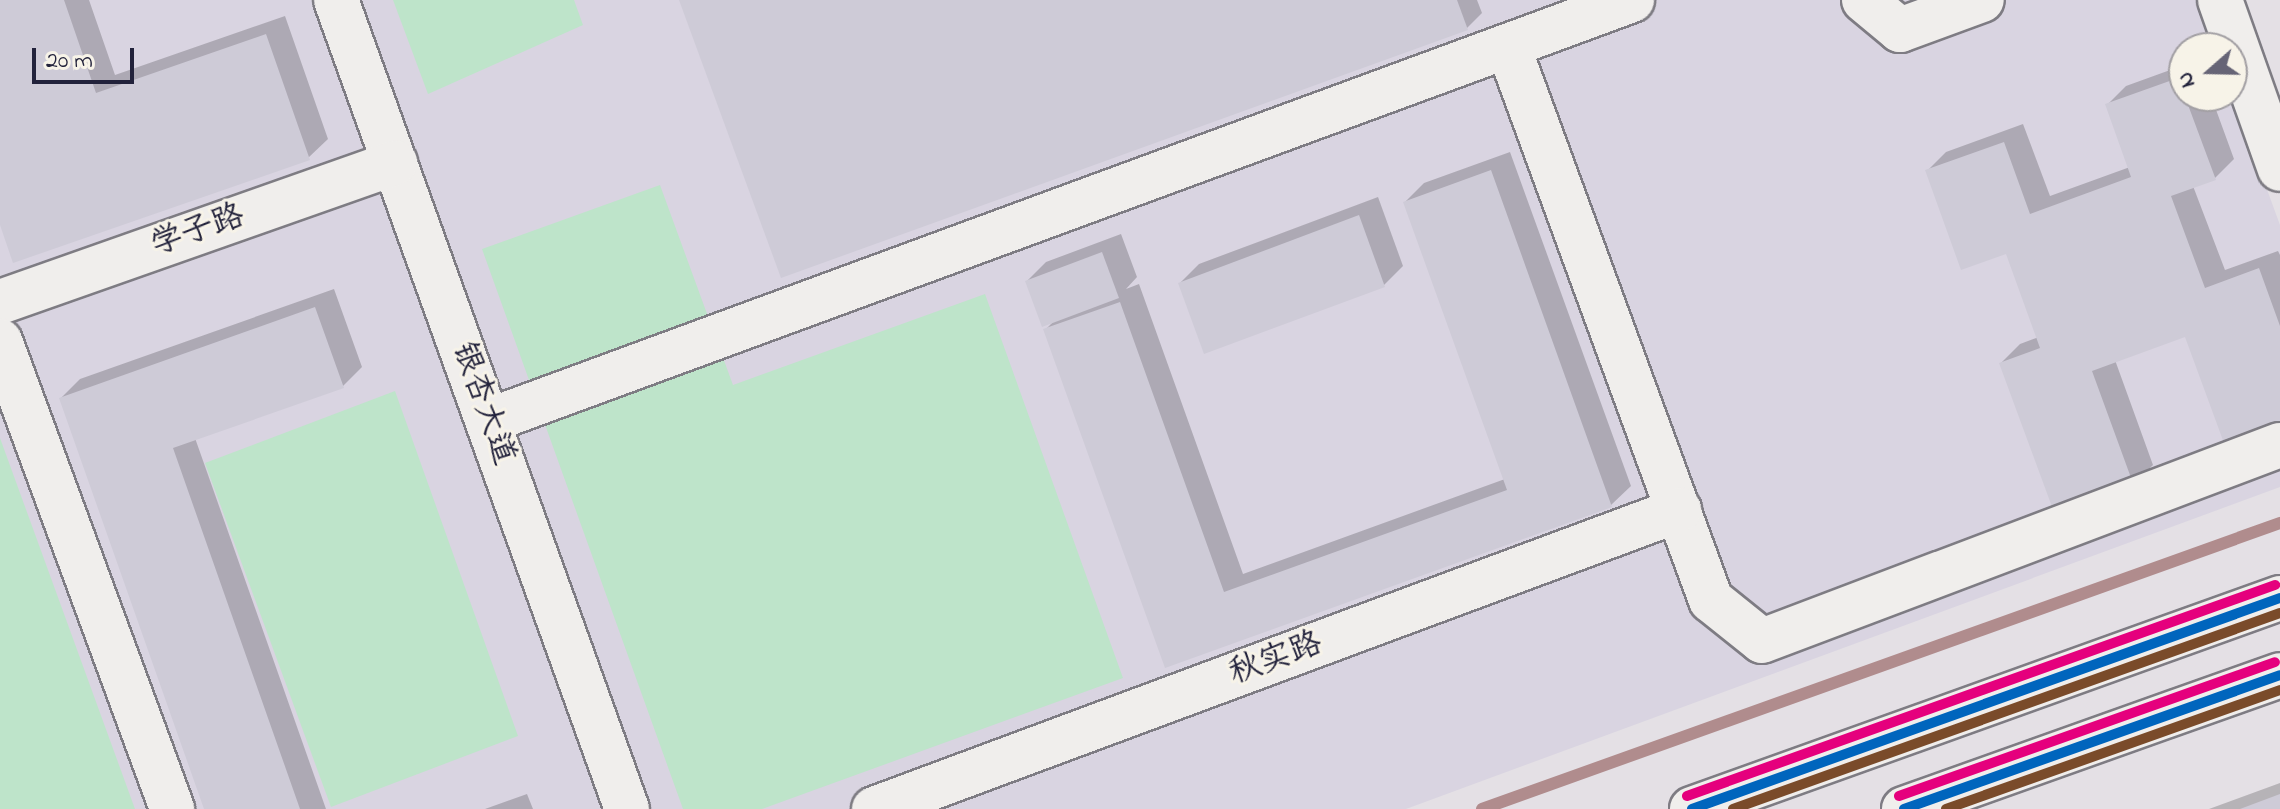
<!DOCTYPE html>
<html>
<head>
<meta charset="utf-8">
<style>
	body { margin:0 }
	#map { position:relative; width:2280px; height:809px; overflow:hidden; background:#e4e0e5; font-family:"Indie Flower","LXGW WenKai TC",sans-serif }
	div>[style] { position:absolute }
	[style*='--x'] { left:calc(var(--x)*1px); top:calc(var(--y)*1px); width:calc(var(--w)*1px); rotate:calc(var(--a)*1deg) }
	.built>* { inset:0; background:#d9d4e1 }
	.green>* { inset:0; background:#bee4ca }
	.shadow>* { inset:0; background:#0003 }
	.building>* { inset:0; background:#cecbd7 }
	.roads { filter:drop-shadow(2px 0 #7e7c83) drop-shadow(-2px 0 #7e7c83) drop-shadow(0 2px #7e7c83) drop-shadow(0 -2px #7e7c83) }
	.minor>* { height:44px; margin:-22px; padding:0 22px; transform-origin:22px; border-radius:22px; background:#f0eeec }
	.major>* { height:44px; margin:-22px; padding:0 22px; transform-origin:22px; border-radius:22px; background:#f0eeec }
	.bus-1>* { height:10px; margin:-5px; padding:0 5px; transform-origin:5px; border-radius:5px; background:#0065bd }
	.bus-2>* { height:10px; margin:-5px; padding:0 5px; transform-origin:5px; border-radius:5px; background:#7a4b2a }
	.bus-3>* { height:10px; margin:-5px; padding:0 5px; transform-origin:5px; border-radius:5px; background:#e5007d }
	.metro-1>* { height:12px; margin:-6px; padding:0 6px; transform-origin:6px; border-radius:6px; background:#b08c8d }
	span { translate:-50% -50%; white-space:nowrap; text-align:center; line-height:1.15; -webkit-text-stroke:6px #f7f3e8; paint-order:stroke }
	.street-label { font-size:32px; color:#22223b }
	.north { position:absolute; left:2168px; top:32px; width:80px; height:80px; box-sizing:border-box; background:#f7f3e8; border:2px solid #a29fa3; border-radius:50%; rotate:250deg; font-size:22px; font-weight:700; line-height:32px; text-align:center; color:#22223b }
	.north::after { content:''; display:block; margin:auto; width:28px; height:36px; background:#666476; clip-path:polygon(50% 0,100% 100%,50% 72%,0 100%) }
	.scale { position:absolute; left:32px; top:48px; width:102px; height:36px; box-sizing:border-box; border:4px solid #22223b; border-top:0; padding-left:10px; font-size:24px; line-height:28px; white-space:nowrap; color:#22223b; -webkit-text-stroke:6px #f7f3e8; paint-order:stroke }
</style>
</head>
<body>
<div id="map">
	<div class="built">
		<div style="clip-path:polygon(0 0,2198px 0,2215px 48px,2184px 48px,2184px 96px,2232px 94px,2280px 225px,2280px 487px,1406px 809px,0 809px)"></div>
	</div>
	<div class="green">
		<div style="clip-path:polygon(393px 0,574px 0,583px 25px,428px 94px)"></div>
		<div style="clip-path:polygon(660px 185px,733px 385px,985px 294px,1123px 678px,762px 809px,683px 809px,482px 249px)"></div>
		<div style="clip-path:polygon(395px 391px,518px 736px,331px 807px,205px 463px)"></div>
		<div style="clip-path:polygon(0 438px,135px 809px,0 809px)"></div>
	</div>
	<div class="shadow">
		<div style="clip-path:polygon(0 0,89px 0,115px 75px,285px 16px,328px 139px,308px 158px,0 219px)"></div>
		<div style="clip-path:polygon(680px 0,1477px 0,1482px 13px,1467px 28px)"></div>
		<div style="clip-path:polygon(2184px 65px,2184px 96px,2211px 96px,2234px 159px,2215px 178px,2193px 186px,2225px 270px,2278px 251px,2280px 255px,2280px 432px,2186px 334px,2115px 360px,2153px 465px,2133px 484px,2001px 363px,2020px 344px,2039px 337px,2007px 251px,1927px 171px,1946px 152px,2023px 124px,2050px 196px,2130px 167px,2107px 105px,2126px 86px)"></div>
		<div style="clip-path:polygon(1510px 152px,1631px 486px,1611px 505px,1166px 666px,1045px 330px,1056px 319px,1027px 281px,1046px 262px,1121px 234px,1137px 277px,1126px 289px,1139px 284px,1243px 574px,1505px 479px,1405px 202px,1424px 183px)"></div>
		<div style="clip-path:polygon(1378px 197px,1403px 266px,1384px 285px,1180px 283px,1199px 264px)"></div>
		<div style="clip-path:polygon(334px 289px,362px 367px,343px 386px,195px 438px,326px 809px,206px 809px,61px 398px,80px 379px)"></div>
		<div style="clip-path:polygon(2280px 783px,2280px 809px,2209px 809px)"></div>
		<div style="clip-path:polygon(527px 794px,533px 809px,485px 809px)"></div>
	</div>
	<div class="building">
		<div style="clip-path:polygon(0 0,64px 0,96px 93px,266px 34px,310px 160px,13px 263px,0 225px)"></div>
		<div style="clip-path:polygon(679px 0,1457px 0,1468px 30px,781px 278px)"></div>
		<div style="clip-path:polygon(2178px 78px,2216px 180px,2171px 196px,2205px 288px,2259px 268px,2280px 326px,2280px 435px,2228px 454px,2185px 337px,2092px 371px,2134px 486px,2055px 515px,1999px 363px,2040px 348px,2006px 254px,1961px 270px,1925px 170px,2004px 142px,2030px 214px,2131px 177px,2105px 104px)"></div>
		<div style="clip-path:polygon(1491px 170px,1612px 507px,1165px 668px,1043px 329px,1120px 302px,1224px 592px,1507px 490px,1403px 202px)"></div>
		<div style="clip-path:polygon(1359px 215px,1385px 287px,1204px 354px,1178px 283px)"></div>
		<div style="clip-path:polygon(1102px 252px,1119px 298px,1042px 327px,1025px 281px)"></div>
		<div style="clip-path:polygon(315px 307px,344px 388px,173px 448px,300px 809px,204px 809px,59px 398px)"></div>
		<div style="clip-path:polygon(2280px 794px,2280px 809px,2240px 809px)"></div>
	</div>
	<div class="roads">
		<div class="minor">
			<div style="--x:336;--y:0;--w:860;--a:70.22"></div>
			<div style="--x:1864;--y:0;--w:47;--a:39.8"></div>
			<div style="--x:1900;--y:30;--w:87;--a:-20.1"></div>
			<div style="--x:2220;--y:0;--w:179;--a:70.5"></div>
			<div style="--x:1508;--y:46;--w:590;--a:69.88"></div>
			<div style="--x:1711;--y:600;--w:65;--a:38.8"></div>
			<div style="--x:1762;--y:641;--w:554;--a:-20.73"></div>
			<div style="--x:0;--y:302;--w:419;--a:-19.4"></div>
			<div style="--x:0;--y:341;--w:499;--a:69.8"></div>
			<div style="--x:488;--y:421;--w:1219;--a:-20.2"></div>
			<div style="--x:874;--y:809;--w:859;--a:-20.38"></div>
		</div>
		<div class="major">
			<div style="--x:1692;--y:809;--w:625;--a:-19.74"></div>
			<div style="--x:1904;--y:809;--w:399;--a:-19.6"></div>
		</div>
	</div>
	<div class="bus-1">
		<div style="--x:1692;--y:809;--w:625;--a:-19.74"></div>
		<div style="--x:1904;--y:809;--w:399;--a:-19.6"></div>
	</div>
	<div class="bus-2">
		<div style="--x:1733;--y:809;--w:581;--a:-19.71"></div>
		<div style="--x:1946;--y:809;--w:355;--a:-19.6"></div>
	</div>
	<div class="bus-3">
		<div style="--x:1687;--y:796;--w:625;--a:-19.74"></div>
		<div style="--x:1899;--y:796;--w:399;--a:-19.6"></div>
	</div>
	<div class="metro-1">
		<div style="--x:1482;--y:809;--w:848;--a:-19.72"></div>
	</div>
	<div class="street-label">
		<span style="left:198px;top:232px;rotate:-19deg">学子路</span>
		<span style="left:482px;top:404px;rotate:70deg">银杏大道</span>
		<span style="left:1276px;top:660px;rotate:-20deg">秋实路</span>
	</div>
	<div class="north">N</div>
	<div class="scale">20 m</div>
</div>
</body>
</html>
